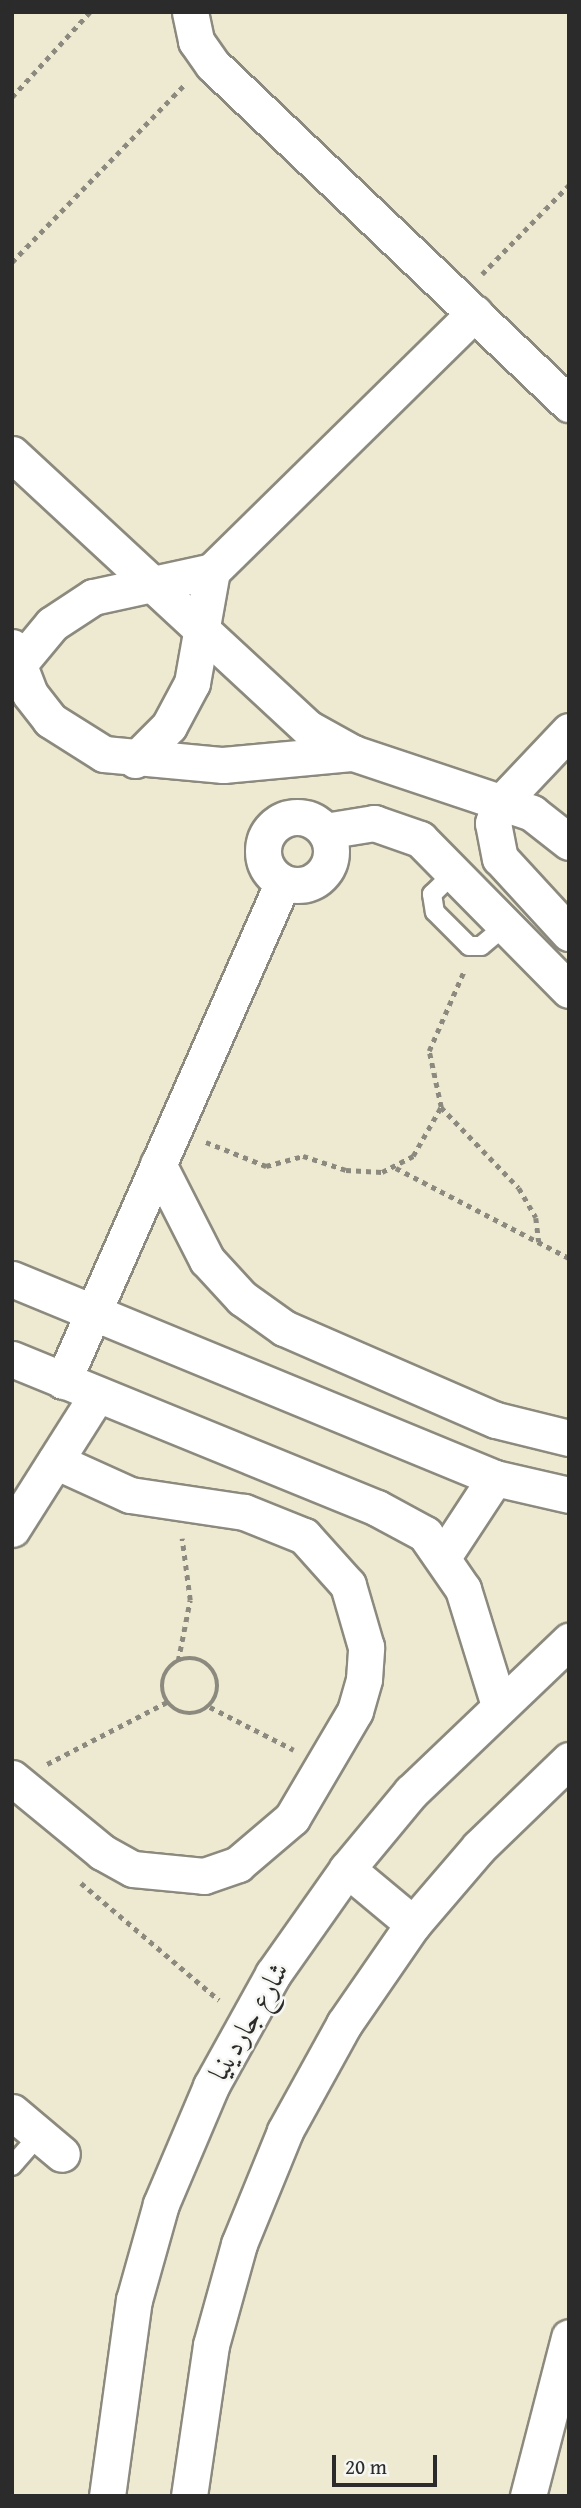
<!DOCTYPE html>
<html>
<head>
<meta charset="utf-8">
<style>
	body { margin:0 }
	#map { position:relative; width:581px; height:2508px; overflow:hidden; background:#eee9d1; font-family:"Gentium Book Plus",Amiri,serif }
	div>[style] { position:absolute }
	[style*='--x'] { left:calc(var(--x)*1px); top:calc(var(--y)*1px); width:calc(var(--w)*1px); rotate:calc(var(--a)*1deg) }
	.path>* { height:4.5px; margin-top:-2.25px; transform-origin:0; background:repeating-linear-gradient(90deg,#8c8a7e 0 5px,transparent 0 10px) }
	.path>.ring { margin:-2.25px; padding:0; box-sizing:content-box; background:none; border:4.5px solid #8c8a7e; border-radius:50% }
	.roads { filter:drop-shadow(2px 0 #8c8a7e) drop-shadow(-2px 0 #8c8a7e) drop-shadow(0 2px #8c8a7e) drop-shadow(0 -2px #8c8a7e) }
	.service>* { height:18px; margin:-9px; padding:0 9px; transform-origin:9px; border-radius:9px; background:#fff }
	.minor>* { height:35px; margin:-17.5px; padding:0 17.5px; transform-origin:17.5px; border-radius:17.5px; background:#fff }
	.minor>.ring { margin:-17.5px; padding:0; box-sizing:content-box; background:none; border:35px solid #fff; border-radius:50% }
	span { translate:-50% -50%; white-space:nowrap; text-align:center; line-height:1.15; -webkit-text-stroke:5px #f6f6f2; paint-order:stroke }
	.street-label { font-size:28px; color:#2b2b2b }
	.frame { position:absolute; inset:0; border:14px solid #2b2b2b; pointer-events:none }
	.scale { position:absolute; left:332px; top:2455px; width:105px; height:32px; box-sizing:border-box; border:4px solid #2b2b2b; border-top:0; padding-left:9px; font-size:21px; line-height:24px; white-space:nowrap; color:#2b2b2b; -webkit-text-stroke:5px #f6f6f2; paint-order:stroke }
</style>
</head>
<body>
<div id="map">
	<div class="path">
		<div style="--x:12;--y:97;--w:115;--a:-47.5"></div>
		<div style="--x:12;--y:262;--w:248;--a:-45.8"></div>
		<div style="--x:482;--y:274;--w:124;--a:-45.7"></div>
		<div style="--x:441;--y:1107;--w:112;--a:46.1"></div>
		<div style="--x:519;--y:1188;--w:34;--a:60"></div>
		<div style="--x:536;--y:1218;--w:24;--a:83"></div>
		<div style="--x:206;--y:1142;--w:65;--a:21.8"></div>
		<div style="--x:266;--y:1166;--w:38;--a:-15"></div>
		<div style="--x:303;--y:1156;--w:45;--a:18"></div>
		<div style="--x:346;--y:1170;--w:36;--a:3"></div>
		<div style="--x:382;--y:1172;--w:35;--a:-27"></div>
		<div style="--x:413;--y:1156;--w:56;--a:-60.3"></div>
		<div style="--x:441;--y:1107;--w:57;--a:-102.1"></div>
		<div style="--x:429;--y:1051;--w:87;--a:-66.4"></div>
		<div style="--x:396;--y:1168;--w:195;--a:27.5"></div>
		<div class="ring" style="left:162px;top:1658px;width:51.5px;height:51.5px"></div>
		<div style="--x:178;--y:1661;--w:62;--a:-78.9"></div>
		<div style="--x:190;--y:1600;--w:62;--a:-97.5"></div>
		<div style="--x:210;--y:1707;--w:94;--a:27.1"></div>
		<div style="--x:47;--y:1764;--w:135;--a:-27.3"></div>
		<div style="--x:81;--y:1883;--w:181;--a:40.3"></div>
	</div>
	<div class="roads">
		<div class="service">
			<div style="--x:455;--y:872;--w:32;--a:136"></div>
			<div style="--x:432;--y:894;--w:18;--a:81"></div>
			<div style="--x:435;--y:912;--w:48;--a:45"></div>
			<div style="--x:469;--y:946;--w:12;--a:0"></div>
			<div style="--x:481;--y:946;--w:33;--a:-40"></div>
			<div style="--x:12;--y:2166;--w:41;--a:-48.9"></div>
		</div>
		<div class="minor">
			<div style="--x:190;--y:12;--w:30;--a:78"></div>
			<div style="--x:196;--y:41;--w:29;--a:55"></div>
			<div style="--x:213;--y:65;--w:492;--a:43.6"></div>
			<div style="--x:12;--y:454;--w:403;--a:42.8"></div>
			<div style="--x:308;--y:728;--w:51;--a:29.1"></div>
			<div style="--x:353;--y:753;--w:189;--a:18.5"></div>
			<div style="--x:532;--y:813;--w:47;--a:38.1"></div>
			<div style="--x:12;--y:647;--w:50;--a:69"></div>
			<div style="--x:30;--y:694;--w:33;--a:52"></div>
			<div style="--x:50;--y:720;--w:64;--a:32.2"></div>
			<div style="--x:104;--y:754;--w:120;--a:5.3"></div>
			<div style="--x:223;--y:765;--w:131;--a:-5.3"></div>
			<div style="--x:18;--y:665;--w:53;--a:-50.3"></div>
			<div style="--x:52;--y:624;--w:49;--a:-33.4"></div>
			<div style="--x:93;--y:597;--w:122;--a:-12.3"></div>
			<div style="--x:212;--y:571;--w:368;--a:-44.5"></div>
			<div style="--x:569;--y:731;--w:103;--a:133.4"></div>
			<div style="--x:498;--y:806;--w:18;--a:106"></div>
			<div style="--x:493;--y:823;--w:36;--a:79"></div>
			<div style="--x:500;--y:858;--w:102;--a:47.4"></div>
			<div style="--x:135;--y:760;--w:48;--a:-45"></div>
			<div style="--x:169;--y:726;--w:49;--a:-61.9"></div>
			<div style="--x:192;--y:683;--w:114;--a:-79.9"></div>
			<div class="ring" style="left:263px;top:817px;width:33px;height:33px"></div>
			<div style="--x:325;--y:831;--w:50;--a:-9.3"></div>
			<div style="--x:374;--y:823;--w:49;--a:19.2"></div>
			<div style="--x:420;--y:839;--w:212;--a:45.4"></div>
			<div style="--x:158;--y:1164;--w:108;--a:63"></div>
			<div style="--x:207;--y:1260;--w:52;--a:47.4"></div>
			<div style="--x:242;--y:1298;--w:52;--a:35.5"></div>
			<div style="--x:284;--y:1328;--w:231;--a:23.5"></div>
			<div style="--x:496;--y:1420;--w:75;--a:13.9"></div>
			<div style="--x:12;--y:1279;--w:522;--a:22.39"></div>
			<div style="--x:495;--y:1478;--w:76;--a:12.9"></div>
			<div style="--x:12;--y:1359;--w:394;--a:22.2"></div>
			<div style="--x:377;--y:1508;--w:55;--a:28.4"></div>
			<div style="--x:425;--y:1534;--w:67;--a:55.4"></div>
			<div style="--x:463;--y:1589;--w:121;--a:72.8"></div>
			<div style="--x:63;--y:1381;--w:545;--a:-66.21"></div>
			<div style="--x:12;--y:1529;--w:159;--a:-57.6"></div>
			<div style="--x:445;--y:1554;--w:91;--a:-56.7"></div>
			<div style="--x:12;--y:1778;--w:117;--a:39.4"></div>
			<div style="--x:102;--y:1852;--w:35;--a:29"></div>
			<div style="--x:133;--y:1869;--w:71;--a:5.6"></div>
			<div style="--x:204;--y:1876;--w:36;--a:-19"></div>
			<div style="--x:238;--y:1864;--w:71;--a:-40.4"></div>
			<div style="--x:292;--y:1818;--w:124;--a:-59.5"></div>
			<div style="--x:355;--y:1711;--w:33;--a:-74"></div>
			<div style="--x:364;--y:1679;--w:32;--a:-86"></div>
			<div style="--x:366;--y:1647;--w:65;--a:-106.2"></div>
			<div style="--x:348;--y:1585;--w:66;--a:-131.9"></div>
			<div style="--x:304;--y:1536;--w:65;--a:-158.2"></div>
			<div style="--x:244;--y:1512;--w:115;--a:-171.5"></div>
			<div style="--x:130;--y:1495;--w:82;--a:-155.6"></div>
			<div style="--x:347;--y:1869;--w:86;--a:39.8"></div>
			<div style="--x:12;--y:2112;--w:65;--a:40"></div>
			<div style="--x:107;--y:2496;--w:198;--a:-82.2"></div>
			<div style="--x:134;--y:2300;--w:100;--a:-74.3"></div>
			<div style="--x:161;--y:2204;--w:128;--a:-67"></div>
			<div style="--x:211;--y:2086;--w:128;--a:-61"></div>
			<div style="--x:273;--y:1974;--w:128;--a:-54.8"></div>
			<div style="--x:347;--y:1869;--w:100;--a:-50.3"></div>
			<div style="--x:411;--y:1792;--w:219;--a:-43.7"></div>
			<div style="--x:189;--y:2496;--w:153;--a:-81.7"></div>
			<div style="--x:211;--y:2345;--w:105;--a:-74.5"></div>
			<div style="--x:239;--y:2244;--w:122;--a:-67.8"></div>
			<div style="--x:285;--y:2131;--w:122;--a:-61.1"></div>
			<div style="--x:344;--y:2024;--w:121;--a:-55.4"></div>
			<div style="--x:413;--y:1924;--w:101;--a:-49.4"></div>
			<div style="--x:479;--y:1847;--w:125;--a:-44"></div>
			<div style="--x:528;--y:2496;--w:164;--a:-75.5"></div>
		</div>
	</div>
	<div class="street-label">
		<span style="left:248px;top:2021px;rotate:-60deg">شارع جاردينيا</span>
	</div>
	<div class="frame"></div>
	<div class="scale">20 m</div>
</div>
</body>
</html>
